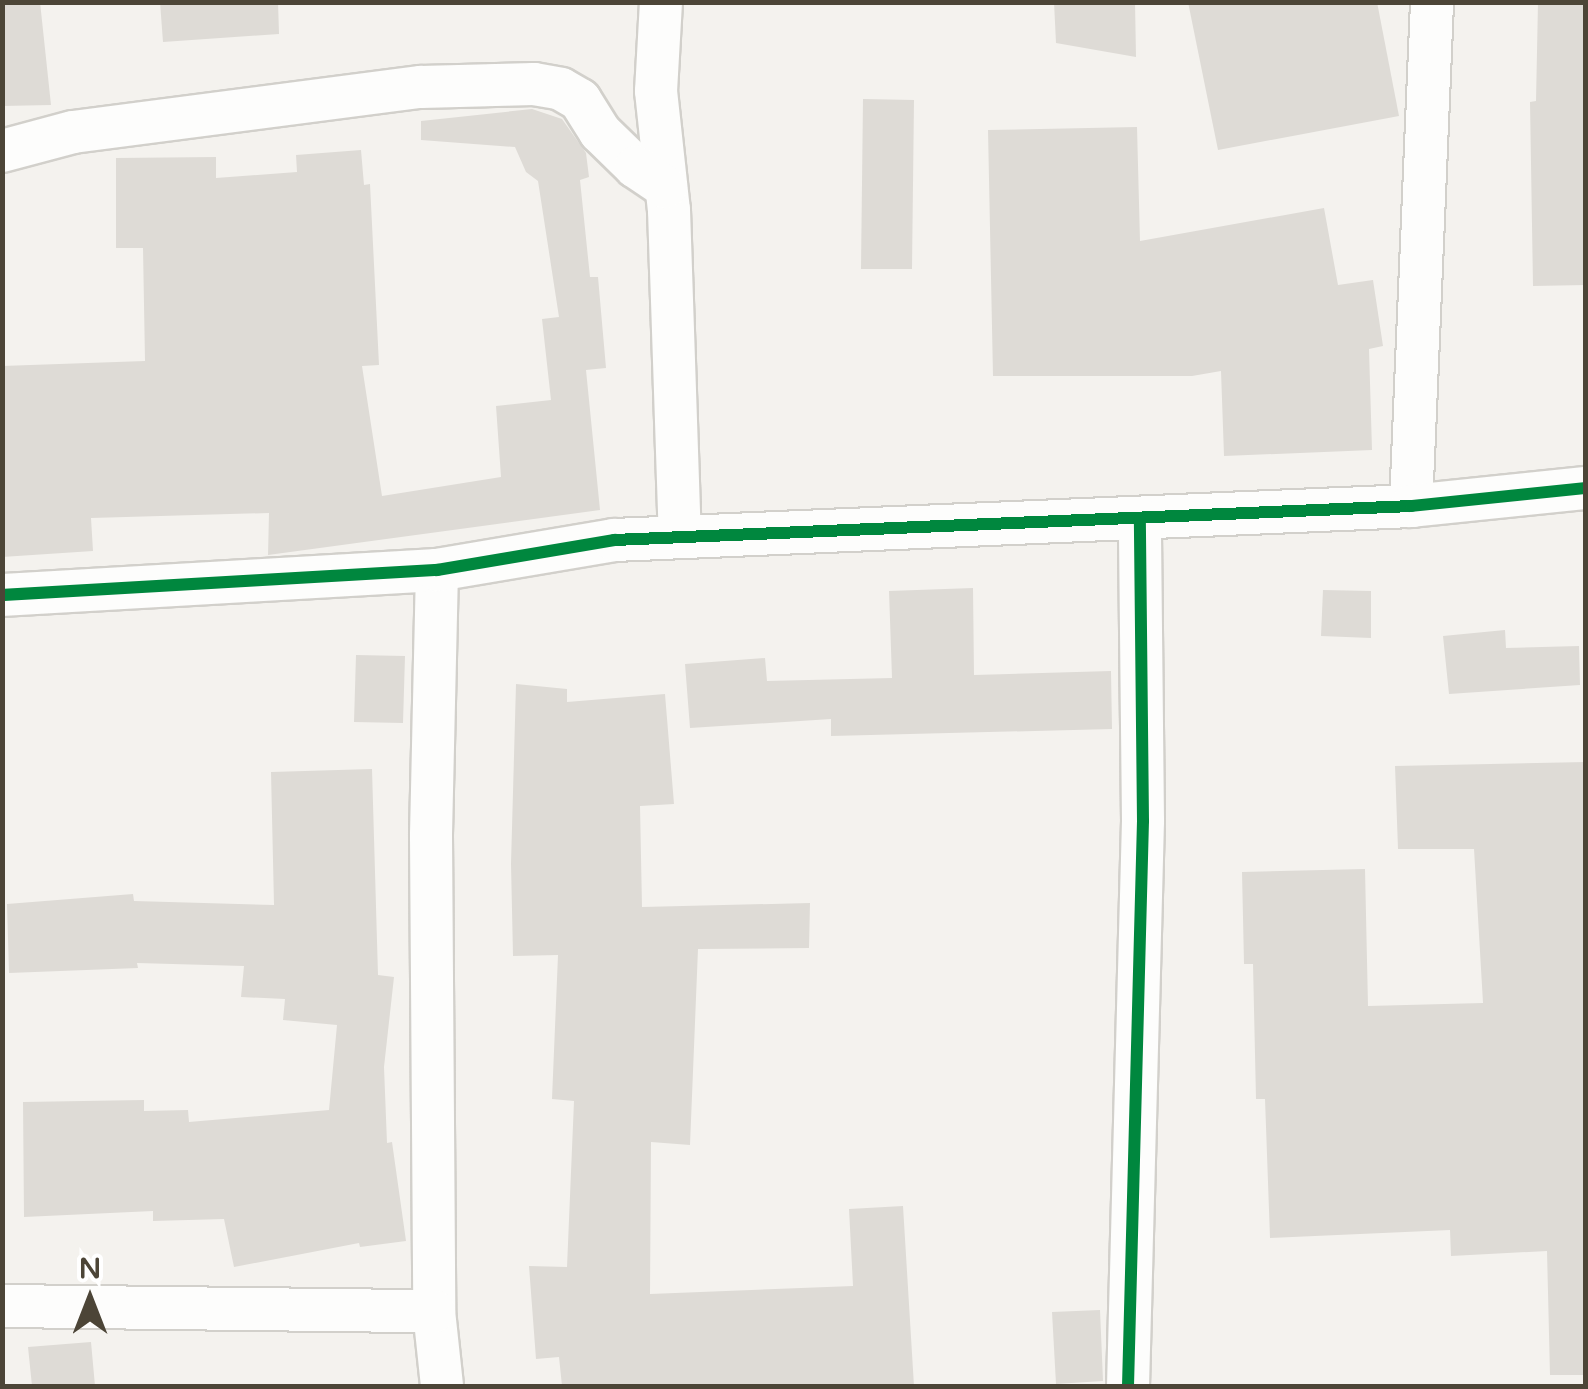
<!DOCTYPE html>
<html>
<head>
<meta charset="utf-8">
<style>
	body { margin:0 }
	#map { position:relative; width:1588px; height:1389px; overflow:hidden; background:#f4f2ee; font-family:"Varela Round",sans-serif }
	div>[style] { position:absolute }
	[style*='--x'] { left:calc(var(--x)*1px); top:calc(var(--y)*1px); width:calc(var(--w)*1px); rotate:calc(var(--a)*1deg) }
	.building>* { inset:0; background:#dedbd6 }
	.roads { filter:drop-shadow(2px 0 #d2d0cb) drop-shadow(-2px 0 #d2d0cb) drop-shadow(0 2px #d2d0cb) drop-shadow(0 -2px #d2d0cb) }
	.minor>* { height:42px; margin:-21px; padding:0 21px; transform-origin:21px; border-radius:21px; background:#fdfdfc }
	.cycleway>* { height:12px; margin:-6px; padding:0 6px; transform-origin:6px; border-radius:6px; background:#00873e }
	span { translate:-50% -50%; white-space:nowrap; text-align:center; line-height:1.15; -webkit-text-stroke:8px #fff; paint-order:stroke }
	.frame { position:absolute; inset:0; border:5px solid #4c4537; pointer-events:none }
	.north { position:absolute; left:40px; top:1249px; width:100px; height:100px; -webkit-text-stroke:8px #fff; paint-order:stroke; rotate:0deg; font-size:28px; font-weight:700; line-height:40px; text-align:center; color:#4c4537 }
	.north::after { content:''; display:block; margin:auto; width:35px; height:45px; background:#4c4537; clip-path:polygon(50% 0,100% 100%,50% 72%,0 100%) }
</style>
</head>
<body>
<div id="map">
	<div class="building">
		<div style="clip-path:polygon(2px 2px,40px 2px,51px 105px,2px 106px)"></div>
		<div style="clip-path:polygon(160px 2px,278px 2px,279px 34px,163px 42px)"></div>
		<div style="clip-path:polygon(1054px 2px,1135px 2px,1136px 57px,1056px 43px)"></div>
		<div style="clip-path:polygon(1188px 2px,1377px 2px,1399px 116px,1218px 150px)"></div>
		<div style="clip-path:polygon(1538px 2px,1586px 2px,1586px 285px,1533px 286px,1530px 102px,1536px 101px)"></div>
		<div style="clip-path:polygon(863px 99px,914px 100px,912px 269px,861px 269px)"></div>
		<div style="clip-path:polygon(532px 109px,562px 119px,586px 153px,589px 177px,580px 180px,590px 277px,598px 277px,606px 368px,586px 370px,600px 510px,268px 555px,269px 513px,91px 518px,93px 551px,2px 557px,2px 366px,145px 361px,143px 248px,116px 248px,116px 158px,216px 157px,216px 178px,297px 172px,296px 155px,361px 150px,364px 185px,370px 184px,379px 365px,362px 366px,382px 496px,501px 477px,496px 406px,551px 400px,542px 319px,559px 317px,538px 181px,526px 172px,515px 147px,421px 140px,421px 121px)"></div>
		<div style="clip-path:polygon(1137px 127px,1140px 241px,1324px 208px,1338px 285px,1373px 280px,1383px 346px,1369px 349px,1372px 450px,1224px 456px,1221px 371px,1192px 376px,993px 376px,988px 130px)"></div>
		<div style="clip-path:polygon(973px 588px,974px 675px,1111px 671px,1112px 729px,831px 736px,831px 719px,690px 728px,685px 664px,765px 658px,767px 681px,892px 678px,889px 591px)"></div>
		<div style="clip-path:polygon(1323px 590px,1371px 591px,1371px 638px,1321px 636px)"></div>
		<div style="clip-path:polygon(1505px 630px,1506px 648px,1579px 646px,1580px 685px,1449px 694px,1443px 636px)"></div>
		<div style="clip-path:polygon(356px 655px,405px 656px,403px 723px,354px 722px)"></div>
		<div style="clip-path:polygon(516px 684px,567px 689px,567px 702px,665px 694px,674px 804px,640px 806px,642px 907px,810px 903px,809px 948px,698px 949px,690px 1145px,651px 1142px,650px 1294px,853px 1286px,849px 1209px,903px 1206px,914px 1386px,562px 1386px,559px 1357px,536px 1359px,529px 1266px,567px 1267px,574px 1101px,552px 1099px,558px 955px,513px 956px,511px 864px)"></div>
		<div style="clip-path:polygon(1586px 762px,1586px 1375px,1550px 1375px,1547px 1251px,1451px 1256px,1450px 1230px,1270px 1238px,1265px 1099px,1256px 1099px,1253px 964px,1244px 964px,1242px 872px,1365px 869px,1368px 1006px,1483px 1003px,1474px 849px,1398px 849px,1395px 766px)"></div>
		<div style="clip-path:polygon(372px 769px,378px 975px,394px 977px,384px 1067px,387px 1143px,392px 1142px,406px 1241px,360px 1247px,359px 1243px,234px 1267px,224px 1219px,153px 1221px,153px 1211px,24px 1217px,23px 1102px,144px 1100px,144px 1111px,188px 1110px,189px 1122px,329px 1110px,337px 1025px,283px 1020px,285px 999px,241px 997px,244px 966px,137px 963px,138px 968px,9px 973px,7px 904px,133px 894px,134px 901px,274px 905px,271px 772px)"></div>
		<div style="clip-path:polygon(1100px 1310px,1103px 1381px,1056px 1384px,1052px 1312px)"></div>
		<div style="clip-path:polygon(91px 1342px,95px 1386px,32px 1386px,28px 1347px)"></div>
	</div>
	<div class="roads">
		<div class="minor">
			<div style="--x:661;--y:2;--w:89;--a:93.2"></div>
			<div style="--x:656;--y:91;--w:120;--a:83.8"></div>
			<div style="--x:669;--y:210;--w:325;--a:88.1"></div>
			<div style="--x:2;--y:151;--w:73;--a:-15"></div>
			<div style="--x:73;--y:132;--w:351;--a:-7.4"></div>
			<div style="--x:421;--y:87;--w:113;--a:-1.5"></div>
			<div style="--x:534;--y:84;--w:27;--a:10"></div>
			<div style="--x:561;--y:89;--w:22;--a:30"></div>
			<div style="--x:580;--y:100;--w:38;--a:58"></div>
			<div style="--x:600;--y:132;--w:50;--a:44.2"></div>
			<div style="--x:636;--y:167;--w:36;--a:34"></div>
			<div style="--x:1411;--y:506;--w:504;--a:-87.61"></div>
			<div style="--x:437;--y:570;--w:266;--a:91.3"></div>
			<div style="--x:431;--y:836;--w:475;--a:89.6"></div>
			<div style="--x:434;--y:1311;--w:75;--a:83.9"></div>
			<div style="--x:2;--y:595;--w:436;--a:-3.3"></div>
			<div style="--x:437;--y:570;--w:180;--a:-9.6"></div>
			<div style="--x:614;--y:540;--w:798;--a:-2.44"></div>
			<div style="--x:1411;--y:506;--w:176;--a:-5.9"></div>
			<div style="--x:2;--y:1306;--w:432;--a:0.7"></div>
			<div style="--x:1128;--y:1386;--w:565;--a:-88.48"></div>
			<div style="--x:1143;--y:821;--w:302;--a:-90.6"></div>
		</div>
	</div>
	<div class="cycleway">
		<div style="--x:2;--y:595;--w:436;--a:-3.3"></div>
		<div style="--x:437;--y:570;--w:180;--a:-9.6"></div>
		<div style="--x:614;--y:540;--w:798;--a:-2.44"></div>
		<div style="--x:1411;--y:506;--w:176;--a:-5.9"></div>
		<div style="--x:1128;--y:1386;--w:565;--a:-88.48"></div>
		<div style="--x:1143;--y:821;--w:302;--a:-90.6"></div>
	</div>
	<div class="frame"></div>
	<div class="north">N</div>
</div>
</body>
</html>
